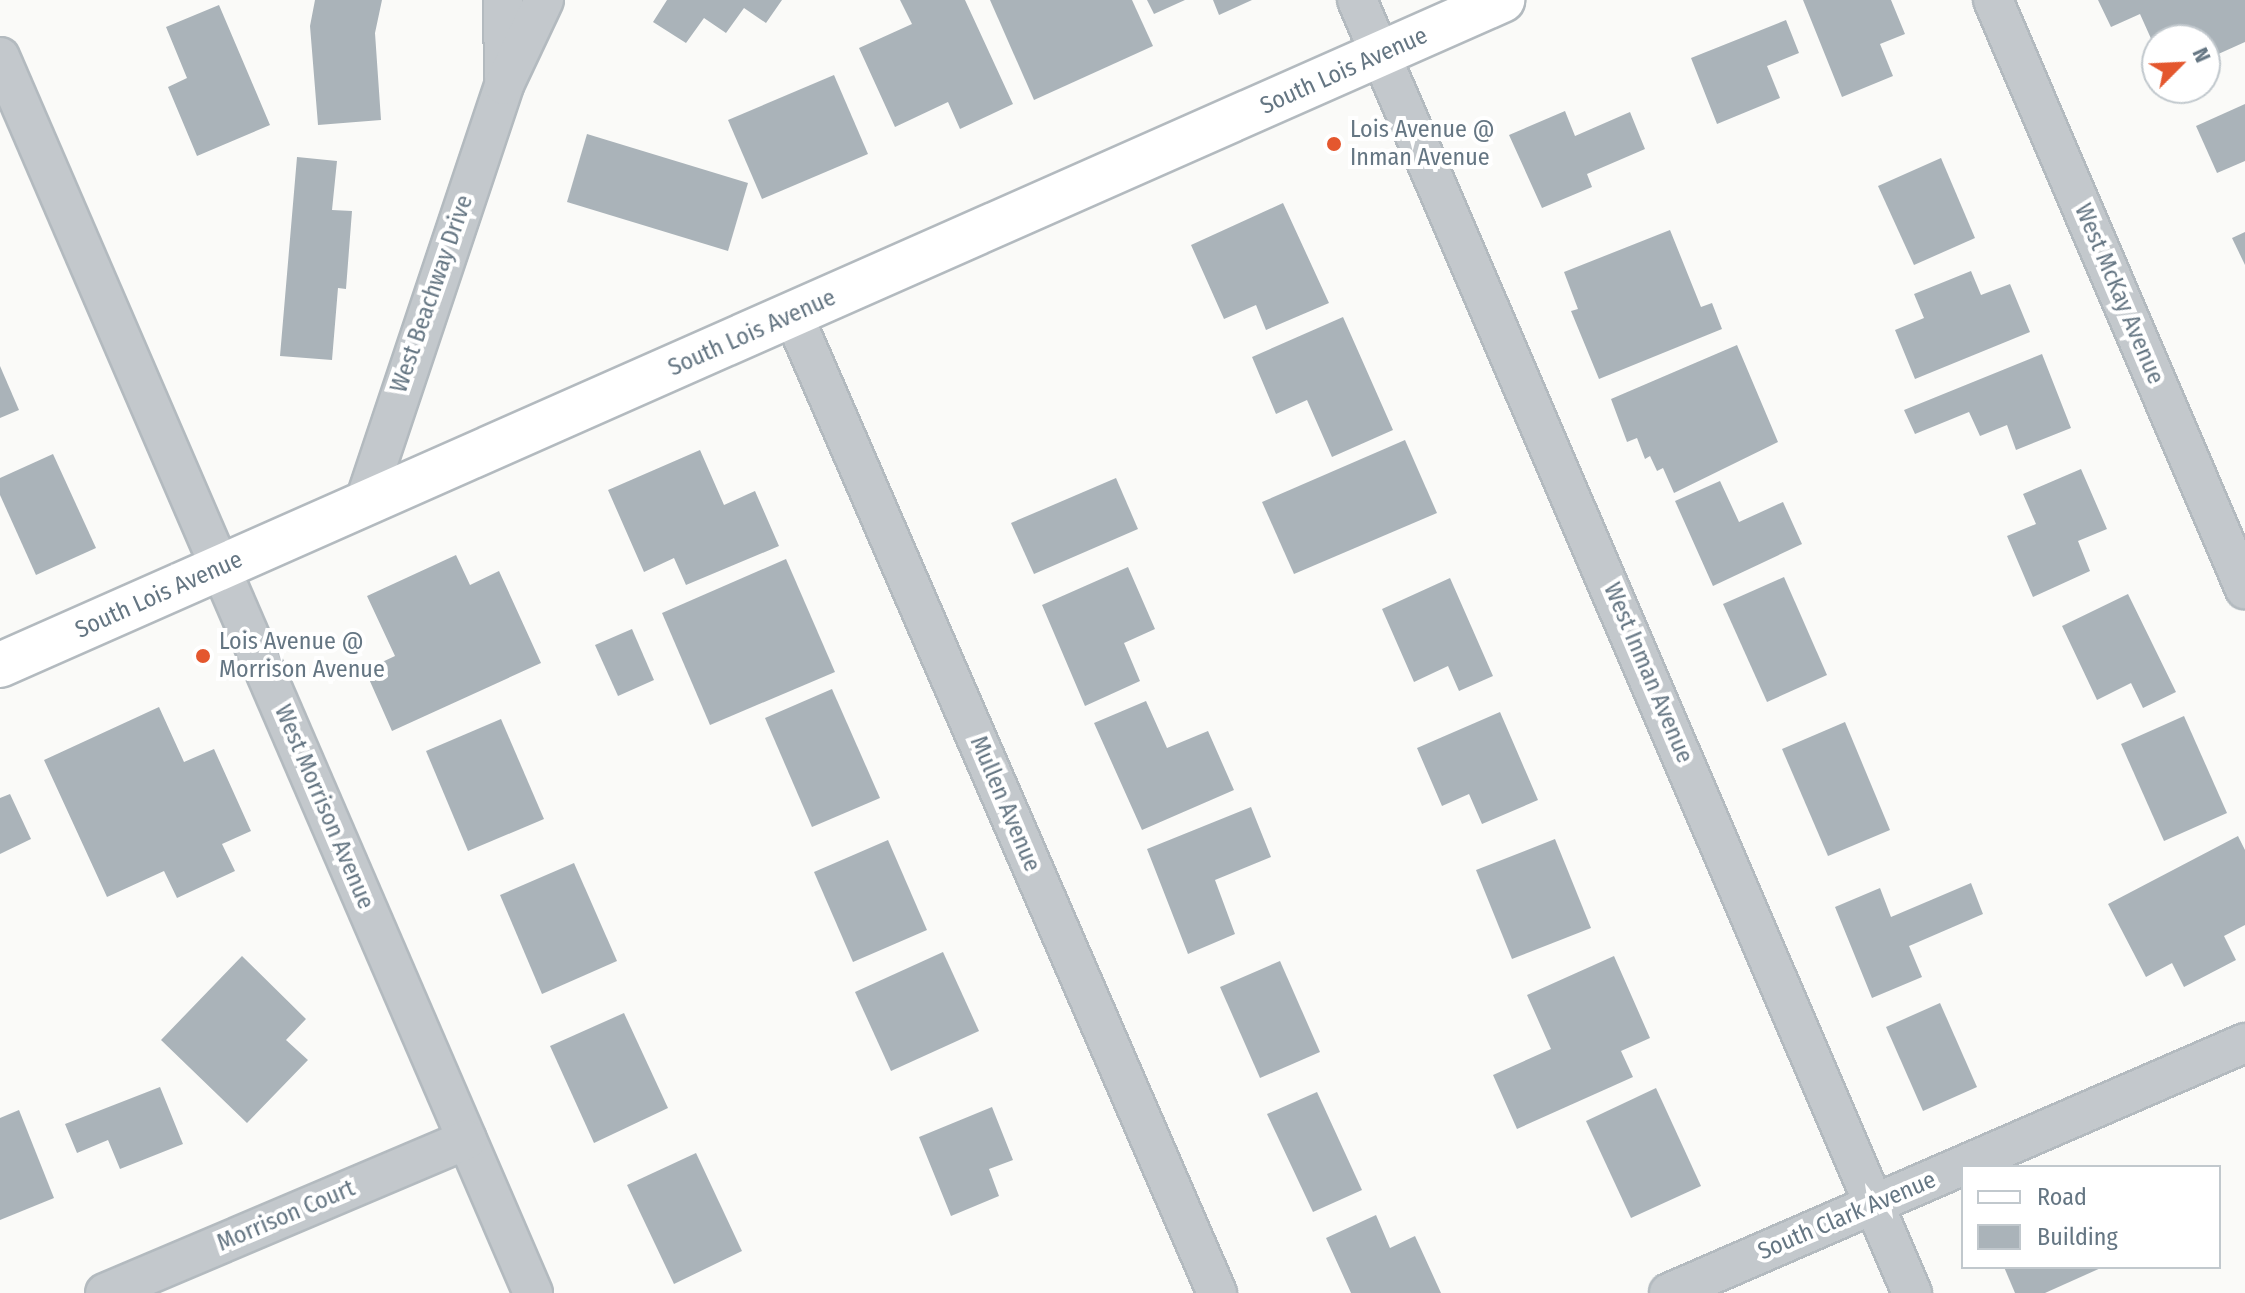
<!DOCTYPE html>
<html>
<head>
<meta charset="utf-8">
<style>
	body { margin:0 }
	#map { position:relative; width:2245px; height:1293px; overflow:hidden; background:#fafaf8; font-family:"Fira Sans Condensed",sans-serif }
	div>[style] { position:absolute }
	[style*='--x'] { left:calc(var(--x)*1px); top:calc(var(--y)*1px); width:calc(var(--w)*1px); rotate:calc(var(--a)*1deg) }
	.building>* { inset:0; background:#aab3b9 }
	.roads { filter:drop-shadow(2px 0 #b3babf) drop-shadow(-2px 0 #b3babf) drop-shadow(0 2px #b3babf) drop-shadow(0 -2px #b3babf) }
	.street>* { height:38px; margin:-19px; padding:0 19px; transform-origin:19px; border-radius:19px; background:#c3c8cc }
	.secondary>* { height:44px; margin:-22px; padding:0 22px; transform-origin:22px; border-radius:22px; background:#fff }
	.dots>* { width:22px; height:22px; translate:-50% -50%; box-sizing:border-box; border:4px solid #fff; border-radius:50% }
	span { translate:-50% -50%; white-space:nowrap; text-align:center; line-height:1.15; -webkit-text-stroke:8px #fff; paint-order:stroke }
	.street-label { font-size:24px; color:#657683 }
	.poi-label { font-size:24px; color:#657683 }
	.left { translate:0 -50%; text-align:left }
	.legend { position:absolute; left:1961px; top:1165px; width:260px; height:104px; box-sizing:border-box; background:#fff; border:2px solid #c1c8cd; margin:0; padding:10px 14px; list-style:none; font-size:24px; color:#657683 }
	.legend li { display:flex; align-items:center; gap:16px; height:40px }
	.legend b { width:40px; border:2px solid #c1c8cd }
	.north { position:absolute; left:2141px; top:24px; width:80px; height:80px; box-sizing:border-box; background:#fff; border:2px solid #c1c8cd; border-radius:50%; rotate:66deg; font-size:22px; font-weight:700; line-height:32px; text-align:center; color:#657683 }
	.north::after { content:''; display:block; margin:auto; width:28px; height:36px; background:#e4572e; clip-path:polygon(50% 0,100% 100%,50% 72%,0 100%) }
</style>
</head>
<body>
<div id="map">
	<div class="building">
		<div style="clip-path:polygon(315px 0,382px 0,375px 33px,381px 120px,318px 125px,310px 26px)"></div>
		<div style="clip-path:polygon(667px 0,782px 0,766px 23px,744px 8px,726px 33px,704px 18px,686px 43px,653px 22px)"></div>
		<div style="clip-path:polygon(900px 0,965px 0,1013px 104px,960px 129px,948px 102px,895px 127px,859px 48px,912px 24px)"></div>
		<div style="clip-path:polygon(990px 0,1132px 0,1153px 46px,1034px 100px)"></div>
		<div style="clip-path:polygon(1147px 0,1185px 0,1154px 14px)"></div>
		<div style="clip-path:polygon(1213px 0,1252px 0,1219px 15px)"></div>
		<div style="clip-path:polygon(1803px 0,1891px 0,1905px 34px,1880px 44px,1893px 76px,1842px 97px)"></div>
		<div style="clip-path:polygon(2098px 0,2245px 0,2245px 42px,2205px 60px,2205px 40px,2157px 40px,2157px 52px,2140px 14px,2111px 27px)"></div>
		<div style="clip-path:polygon(219px 5px,270px 125px,197px 156px,168px 87px,187px 78px,166px 27px)"></div>
		<div style="clip-path:polygon(1786px 20px,1799px 53px,1767px 66px,1780px 98px,1717px 124px,1691px 58px)"></div>
		<div style="clip-path:polygon(834px 75px,868px 154px,762px 199px,728px 120px)"></div>
		<div style="clip-path:polygon(2245px 104px,2245px 161px,2217px 173px,2196px 126px)"></div>
		<div style="clip-path:polygon(1565px 111px,1575px 136px,1630px 112px,1645px 149px,1587px 174px,1592px 187px,1542px 208px,1509px 135px)"></div>
		<div style="clip-path:polygon(587px 134px,748px 183px,728px 251px,567px 202px)"></div>
		<div style="clip-path:polygon(297px 157px,337px 161px,332px 210px,352px 211px,346px 289px,338px 288px,332px 360px,280px 356px)"></div>
		<div style="clip-path:polygon(1941px 158px,1975px 238px,1914px 265px,1878px 186px)"></div>
		<div style="clip-path:polygon(1283px 203px,1329px 303px,1266px 330px,1256px 305px,1224px 319px,1191px 245px)"></div>
		<div style="clip-path:polygon(1670px 230px,1701px 307px,1712px 303px,1722px 329px,1599px 379px,1571px 311px,1578px 309px,1564px 272px)"></div>
		<div style="clip-path:polygon(2245px 232px,2245px 265px,2232px 238px)"></div>
		<div style="clip-path:polygon(1971px 271px,1981px 295px,2010px 284px,2030px 332px,1915px 379px,1895px 330px,1924px 318px,1914px 294px)"></div>
		<div style="clip-path:polygon(1343px 317px,1393px 430px,1332px 457px,1307px 400px,1276px 414px,1252px 357px)"></div>
		<div style="clip-path:polygon(1737px 345px,1778px 442px,1674px 493px,1663px 468px,1657px 471px,1650px 456px,1645px 459px,1637px 438px,1627px 442px,1611px 399px)"></div>
		<div style="clip-path:polygon(2042px 354px,2071px 428px,2016px 450px,2007px 425px,1980px 436px,1969px 412px,1915px 434px,1904px 410px)"></div>
		<div style="clip-path:polygon(0 366px,19px 410px,0 418px)"></div>
		<div style="clip-path:polygon(1405px 440px,1437px 513px,1294px 574px,1262px 502px)"></div>
		<div style="clip-path:polygon(700px 450px,724px 505px,755px 491px,779px 546px,686px 585px,674px 558px,644px 572px,608px 490px)"></div>
		<div style="clip-path:polygon(53px 454px,96px 548px,36px 575px,0 495px,0 478px)"></div>
		<div style="clip-path:polygon(2081px 469px,2107px 529px,2078px 541px,2090px 571px,2033px 597px,2007px 536px,2036px 524px,2023px 494px)"></div>
		<div style="clip-path:polygon(1116px 478px,1138px 529px,1034px 574px,1011px 523px)"></div>
		<div style="clip-path:polygon(1720px 481px,1739px 522px,1783px 502px,1802px 544px,1713px 586px,1675px 501px)"></div>
		<div style="clip-path:polygon(456px 555px,470px 585px,499px 571px,541px 663px,392px 731px,365px 670px,395px 656px,367px 596px)"></div>
		<div style="clip-path:polygon(786px 559px,835px 672px,710px 725px,662px 613px)"></div>
		<div style="clip-path:polygon(1128px 567px,1155px 629px,1124px 643px,1140px 681px,1085px 706px,1042px 605px)"></div>
		<div style="clip-path:polygon(1784px 577px,1827px 675px,1767px 702px,1723px 604px)"></div>
		<div style="clip-path:polygon(1450px 578px,1493px 676px,1459px 691px,1448px 666px,1414px 682px,1382px 609px)"></div>
		<div style="clip-path:polygon(2128px 594px,2176px 692px,2143px 708px,2131px 683px,2097px 700px,2062px 626px)"></div>
		<div style="clip-path:polygon(632px 629px,654px 680px,618px 696px,595px 645px)"></div>
		<div style="clip-path:polygon(832px 689px,880px 798px,812px 827px,765px 718px)"></div>
		<div style="clip-path:polygon(1146px 701px,1167px 748px,1208px 731px,1234px 790px,1142px 830px,1094px 723px)"></div>
		<div style="clip-path:polygon(159px 707px,184px 762px,214px 749px,251px 831px,222px 844px,235px 871px,177px 898px,164px 871px,107px 897px,44px 760px)"></div>
		<div style="clip-path:polygon(1500px 712px,1538px 800px,1482px 824px,1469px 794px,1442px 806px,1417px 748px)"></div>
		<div style="clip-path:polygon(2184px 716px,2227px 813px,2164px 841px,2121px 744px)"></div>
		<div style="clip-path:polygon(501px 719px,544px 819px,468px 851px,426px 751px)"></div>
		<div style="clip-path:polygon(1845px 722px,1890px 830px,1828px 856px,1782px 749px)"></div>
		<div style="clip-path:polygon(10px 794px,31px 839px,0 854px,0 798px)"></div>
		<div style="clip-path:polygon(1251px 807px,1271px 857px,1215px 880px,1235px 934px,1188px 954px,1147px 849px)"></div>
		<div style="clip-path:polygon(2238px 836px,2245px 850px,2245px 925px,2224px 936px,2236px 960px,2184px 987px,2172px 963px,2146px 977px,2108px 904px)"></div>
		<div style="clip-path:polygon(1555px 839px,1591px 928px,1512px 959px,1476px 870px)"></div>
		<div style="clip-path:polygon(888px 840px,927px 930px,853px 962px,814px 872px)"></div>
		<div style="clip-path:polygon(574px 863px,617px 961px,542px 994px,500px 895px)"></div>
		<div style="clip-path:polygon(1971px 883px,1983px 914px,1909px 946px,1922px 977px,1872px 998px,1835px 907px,1880px 888px,1891px 917px)"></div>
		<div style="clip-path:polygon(943px 952px,979px 1031px,891px 1071px,855px 992px)"></div>
		<div style="clip-path:polygon(242px 956px,306px 1019px,286px 1040px,308px 1060px,247px 1123px,161px 1040px)"></div>
		<div style="clip-path:polygon(1614px 956px,1650px 1038px,1621px 1051px,1633px 1077px,1517px 1129px,1493px 1075px,1551px 1049px,1527px 995px)"></div>
		<div style="clip-path:polygon(1280px 961px,1320px 1052px,1260px 1078px,1220px 987px)"></div>
		<div style="clip-path:polygon(1940px 1003px,1977px 1087px,1923px 1111px,1886px 1027px)"></div>
		<div style="clip-path:polygon(624px 1013px,668px 1108px,594px 1143px,550px 1046px)"></div>
		<div style="clip-path:polygon(160px 1087px,183px 1144px,120px 1169px,108px 1140px,77px 1153px,65px 1124px)"></div>
		<div style="clip-path:polygon(1656px 1088px,1701px 1186px,1631px 1218px,1586px 1121px)"></div>
		<div style="clip-path:polygon(1317px 1092px,1362px 1190px,1313px 1212px,1267px 1114px)"></div>
		<div style="clip-path:polygon(992px 1107px,1013px 1160px,989px 1169px,999px 1196px,951px 1216px,919px 1137px)"></div>
		<div style="clip-path:polygon(19px 1110px,54px 1198px,0 1220px,0 1118px)"></div>
		<div style="clip-path:polygon(696px 1153px,742px 1251px,674px 1284px,627px 1185px)"></div>
		<div style="clip-path:polygon(1376px 1215px,1390px 1248px,1415px 1236px,1441px 1293px,1351px 1293px,1326px 1238px)"></div>
		<div style="clip-path:polygon(2004px 1267px,2103px 1267px,2045px 1293px,2015px 1293px)"></div>
	</div>
	<div class="roads">
		<div class="street">
			<div style="--x:503;--y:0;--w:77;--a:89.3"></div>
			<div style="--x:1357;--y:0;--w:1407;--a:66.77"></div>
			<div style="--x:1993;--y:0;--w:641;--a:66.84"></div>
			<div style="--x:0;--y:57;--w:1346;--a:66.67"></div>
			<div style="--x:793;--y:315;--w:1066;--a:66.56"></div>
			<div style="--x:364;--y:504;--w:442;--a:-71.5"></div>
			<div style="--x:504;--y:85;--w:94;--a:-64.8"></div>
			<div style="--x:105;--y:1293;--w:393;--a:-23"></div>
			<div style="--x:1669;--y:1293;--w:628;--a:-23.46"></div>
		</div>
		<div class="secondary">
			<div style="--x:0;--y:665;--w:1643;--a:-23.88"></div>
		</div>
	</div>
	<div class="dots">
		<div style="left:1334px;top:144px;background:#e4572e"></div>
		<div style="left:203px;top:656px;background:#e4572e"></div>
	</div>
	<div class="street-label">
		<span style="left:1344px;top:71px;rotate:-24deg">South Lois Avenue</span>
		<span style="left:432px;top:294px;rotate:-71deg">West Beachway Drive</span>
		<span style="left:2119px;top:294px;rotate:67deg">West McKay Avenue</span>
		<span style="left:752px;top:333px;rotate:-24deg">South Lois Avenue</span>
		<span style="left:159px;top:595px;rotate:-24deg">South Lois Avenue</span>
		<span style="left:1648px;top:673px;rotate:67deg">West Inman Avenue</span>
		<span style="left:1005px;top:804px;rotate:67deg">Mullen Avenue</span>
		<span style="left:324px;top:807px;rotate:67deg">West Morrison Avenue</span>
		<span style="left:286px;top:1216px;rotate:-23deg">Morrison Court</span>
		<span style="left:1847px;top:1216px;rotate:-23deg">South Clark Avenue</span>
	</div>
	<div class="poi-label">
		<span class="left" style="left:1350px;top:144px">Lois Avenue @<br>Inman Avenue</span>
		<span class="left" style="left:219px;top:656px">Lois Avenue @<br>Morrison Avenue</span>
	</div>
	<ul class="legend">
	<li><b style="height:10px;background:#fff"></b>Road</li>
	<li><b style="height:22px;background:#aab3b9"></b>Building</li>
	</ul>
	<div class="north">N</div>
</div>
</body>
</html>
